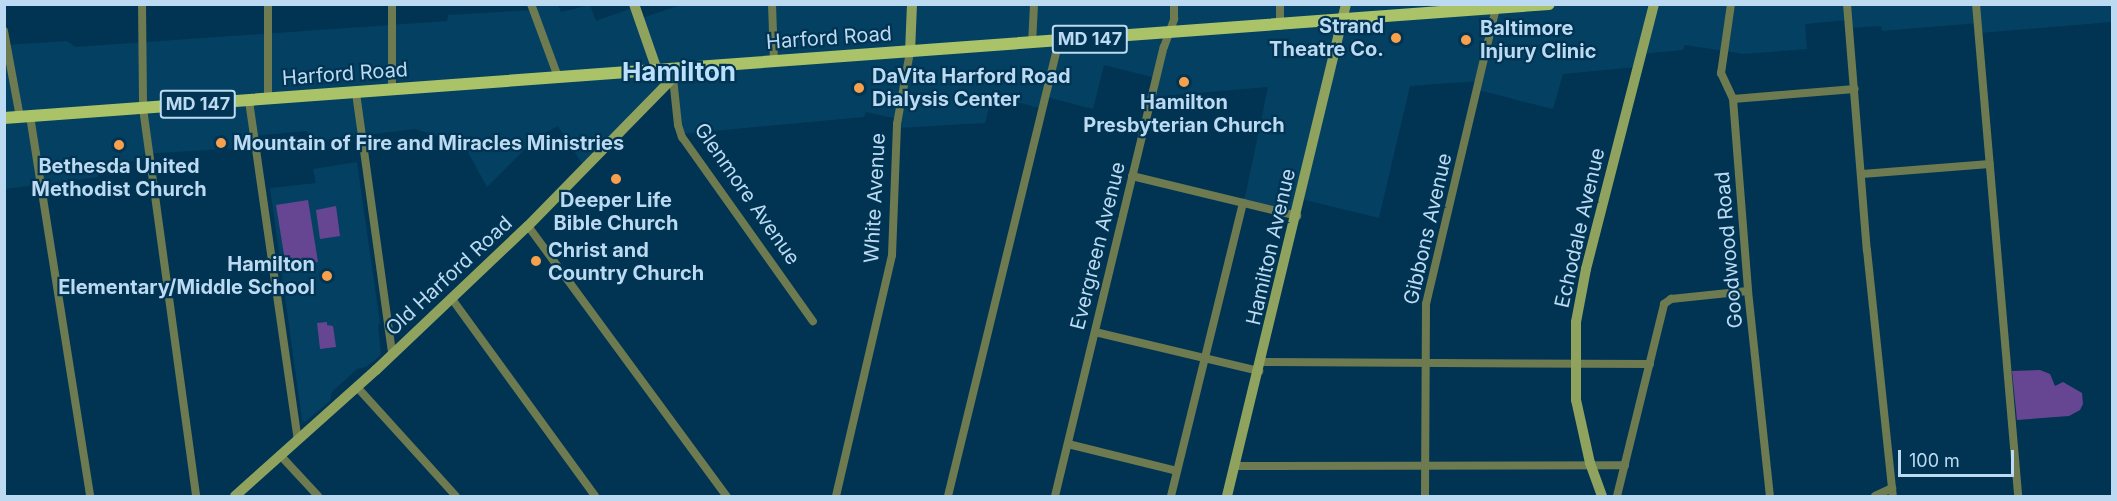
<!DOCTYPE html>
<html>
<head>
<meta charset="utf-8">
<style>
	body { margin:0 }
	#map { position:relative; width:2117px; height:501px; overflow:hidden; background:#003452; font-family:Inter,sans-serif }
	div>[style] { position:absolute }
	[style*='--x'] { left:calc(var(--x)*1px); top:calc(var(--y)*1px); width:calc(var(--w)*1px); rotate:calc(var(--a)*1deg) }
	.built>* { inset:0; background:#044062 }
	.green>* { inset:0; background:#664692 }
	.street>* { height:8px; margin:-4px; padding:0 4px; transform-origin:4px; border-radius:4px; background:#6e7a4f }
	.secondary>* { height:10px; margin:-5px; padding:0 5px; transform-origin:5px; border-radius:5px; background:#90a35e }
	.primary>* { height:12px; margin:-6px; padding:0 6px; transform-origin:6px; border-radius:6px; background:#abc368 }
	.dots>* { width:16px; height:16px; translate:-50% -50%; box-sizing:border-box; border:3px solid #003452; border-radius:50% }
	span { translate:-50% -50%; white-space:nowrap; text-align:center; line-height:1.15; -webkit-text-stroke:4.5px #003452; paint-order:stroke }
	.shield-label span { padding:2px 4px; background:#003452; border:2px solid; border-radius:4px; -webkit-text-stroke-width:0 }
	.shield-label { font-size:18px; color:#bcdaf2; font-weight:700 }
	.poi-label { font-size:20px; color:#bcdaf2; font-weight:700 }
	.right { translate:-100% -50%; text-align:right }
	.left { translate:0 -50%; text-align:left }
	.street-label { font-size:20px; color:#bcdaf2 }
	.district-label { font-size:26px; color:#bbe0fd; font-weight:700 }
	.frame { position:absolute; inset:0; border:6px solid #bcdaf2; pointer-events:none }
	.scale { position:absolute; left:1898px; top:450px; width:116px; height:27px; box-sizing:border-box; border:3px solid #bcdaf2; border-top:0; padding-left:8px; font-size:18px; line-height:21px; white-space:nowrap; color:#bcdaf2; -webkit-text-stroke:4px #003452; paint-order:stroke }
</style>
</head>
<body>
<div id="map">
	<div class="built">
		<div style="clip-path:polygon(537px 4px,558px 5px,561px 12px,590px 5px,596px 21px,635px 7px,639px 19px,683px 4px,2112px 5px,2112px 22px,1980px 33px,1979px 23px,1882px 31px,1881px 26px,1851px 28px,1849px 20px,1805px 24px,1807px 49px,1744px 54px,1685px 45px,1683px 50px,1641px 54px,1636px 67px,1563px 74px,1553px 109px,1478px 90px,1479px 81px,1410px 86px,1379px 218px,1301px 199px,1296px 216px,1244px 202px,1268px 87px,1151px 97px,1156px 78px,1104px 65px,1093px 109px,1046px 97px,1043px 109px,992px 96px,985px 123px,897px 128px,898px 119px,866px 112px,864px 117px,681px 134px,675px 78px,586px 170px,558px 126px,536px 138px,487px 187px,464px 145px,415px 129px,309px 142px,307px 131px,254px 136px,256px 147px,143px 154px,144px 159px,96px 167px,98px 177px,5px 189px,5px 45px,67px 41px,75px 47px,447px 21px,448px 15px,533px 10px,532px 6px)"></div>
		<div style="clip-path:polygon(357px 162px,380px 323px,378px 325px,381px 355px,366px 367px,357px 369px,332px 392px,330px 401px,305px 422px,302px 420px,270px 188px,316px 183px,313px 169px)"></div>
	</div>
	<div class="green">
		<div style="clip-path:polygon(308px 200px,318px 262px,286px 267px,276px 205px)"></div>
		<div style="clip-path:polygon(336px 206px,340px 236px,320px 239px,316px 210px)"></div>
		<div style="clip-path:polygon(327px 322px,327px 325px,333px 326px,336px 347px,320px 349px,317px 323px)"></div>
		<div style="clip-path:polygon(2040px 370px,2050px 374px,2055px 386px,2063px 382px,2082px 393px,2083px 404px,2080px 410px,2069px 416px,2017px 420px,2012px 371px)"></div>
	</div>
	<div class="street">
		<div style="--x:142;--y:4;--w:104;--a:89.4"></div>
		<div style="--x:143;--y:108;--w:392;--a:82.2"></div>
		<div style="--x:268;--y:4;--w:95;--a:90"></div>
		<div style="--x:531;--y:4;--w:78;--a:69.7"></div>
		<div style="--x:772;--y:4;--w:58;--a:88"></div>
		<div style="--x:1731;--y:4;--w:70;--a:98.2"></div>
		<div style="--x:1721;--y:73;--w:29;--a:65"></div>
		<div style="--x:1733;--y:99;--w:193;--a:85.5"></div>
		<div style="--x:1748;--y:291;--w:206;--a:83.9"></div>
		<div style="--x:1847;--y:4;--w:247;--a:85.4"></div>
		<div style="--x:1867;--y:250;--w:247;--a:84"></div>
		<div style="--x:1976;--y:4;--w:494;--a:85.1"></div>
		<div style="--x:1280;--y:26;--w:22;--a:-90"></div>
		<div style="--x:4;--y:31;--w:87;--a:79.5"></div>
		<div style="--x:1032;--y:44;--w:40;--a:-87.1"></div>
		<div style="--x:673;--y:78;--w:47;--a:83.9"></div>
		<div style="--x:678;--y:125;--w:13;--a:72"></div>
		<div style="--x:682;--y:137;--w:226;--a:54.6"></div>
		<div style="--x:392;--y:90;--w:86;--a:-90"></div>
		<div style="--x:356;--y:93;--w:263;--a:82.1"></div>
		<div style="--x:1733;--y:99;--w:122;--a:-4.7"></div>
		<div style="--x:249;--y:101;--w:342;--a:81.8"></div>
		<div style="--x:30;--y:116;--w:385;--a:81"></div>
		<div style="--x:1862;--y:174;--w:128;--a:-4.5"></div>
		<div style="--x:1132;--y:176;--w:170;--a:13.6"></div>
		<div style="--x:528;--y:226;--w:335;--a:53.7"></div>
		<div style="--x:452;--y:299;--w:243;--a:54"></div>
		<div style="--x:1095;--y:332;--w:169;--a:13.4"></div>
		<div style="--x:1261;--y:362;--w:389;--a:0.3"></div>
		<div style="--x:357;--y:387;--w:147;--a:47.8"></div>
		<div style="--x:1068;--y:444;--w:112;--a:13.9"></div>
		<div style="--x:280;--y:455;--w:56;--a:47.2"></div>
		<div style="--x:1235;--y:466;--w:390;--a:-0.1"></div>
		<div style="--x:836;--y:496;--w:247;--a:-76.9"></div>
		<div style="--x:892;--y:255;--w:131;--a:-87.8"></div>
		<div style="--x:897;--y:124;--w:73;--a:-79.8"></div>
		<div style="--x:948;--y:496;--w:467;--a:-76.3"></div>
		<div style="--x:1055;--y:496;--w:462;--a:-76.4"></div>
		<div style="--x:1164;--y:47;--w:30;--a:-70"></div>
		<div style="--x:1174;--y:19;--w:15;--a:-90"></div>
		<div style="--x:1171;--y:496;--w:302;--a:-76.2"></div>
		<div style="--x:1425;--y:496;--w:192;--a:-89.7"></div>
		<div style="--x:1426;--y:304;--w:303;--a:-76.7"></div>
		<div style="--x:1617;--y:496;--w:198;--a:-76.2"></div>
		<div style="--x:1664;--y:304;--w:9;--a:-36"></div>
		<div style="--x:1671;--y:299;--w:77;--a:-5.9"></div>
		<div style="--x:1875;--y:496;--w:19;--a:-25"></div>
	</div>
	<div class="secondary">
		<div style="--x:634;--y:4;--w:70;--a:70.8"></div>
		<div style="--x:910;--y:52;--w:48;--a:-87.6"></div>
		<div style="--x:235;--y:496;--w:189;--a:-41.8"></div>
		<div style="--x:376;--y:370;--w:209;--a:-43.5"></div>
		<div style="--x:528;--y:226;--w:207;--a:-45.6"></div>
		<div style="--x:673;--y:78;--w:9;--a:-77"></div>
		<div style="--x:1227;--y:496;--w:506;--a:-76.4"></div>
		<div style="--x:1602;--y:496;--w:35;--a:-110"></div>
		<div style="--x:1590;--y:463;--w:65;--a:-102.5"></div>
		<div style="--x:1576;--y:400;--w:78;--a:-90"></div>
		<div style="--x:1576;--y:322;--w:54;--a:-79.3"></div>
		<div style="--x:1586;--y:269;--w:274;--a:-75.6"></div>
	</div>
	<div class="primary">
		<div style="--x:4;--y:118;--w:1549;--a:-4.22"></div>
	</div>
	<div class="dots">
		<div style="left:1396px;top:38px;background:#f8a04b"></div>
		<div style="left:1466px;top:40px;background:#f8a04b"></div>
		<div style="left:1184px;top:82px;background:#f8a04b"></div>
		<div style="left:859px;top:88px;background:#f8a04b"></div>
		<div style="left:221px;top:143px;background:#f8a04b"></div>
		<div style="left:119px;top:145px;background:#f8a04b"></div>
		<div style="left:616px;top:179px;background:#f8a04b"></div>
		<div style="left:536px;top:261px;background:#f8a04b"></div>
		<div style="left:327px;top:276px;background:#f8a04b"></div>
	</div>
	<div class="shield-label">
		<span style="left:1090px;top:39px">MD 147</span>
		<span style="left:198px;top:104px">MD 147</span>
	</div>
	<div class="poi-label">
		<span class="right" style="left:1384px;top:38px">Strand<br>Theatre Co.</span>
		<span class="left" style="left:1480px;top:40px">Baltimore<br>Injury Clinic</span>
		<span class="left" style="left:872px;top:88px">DaVita Harford Road<br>Dialysis Center</span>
		<span style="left:1184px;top:114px">Hamilton<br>Presbyterian Church</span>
		<span class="left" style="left:233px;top:143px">Mountain of Fire and Miracles Ministries</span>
		<span style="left:119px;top:178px">Bethesda United<br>Methodist Church</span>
		<span style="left:616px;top:212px">Deeper Life<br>Bible Church</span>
		<span class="left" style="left:548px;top:262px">Christ and<br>Country Church</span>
		<span class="right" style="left:315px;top:276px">Hamilton<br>Elementary/Middle School</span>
	</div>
	<div class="street-label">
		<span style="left:829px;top:38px;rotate:-4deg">Harford Road</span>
		<span style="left:345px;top:74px;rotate:-4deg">Harford Road</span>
		<span style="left:747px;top:194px;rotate:55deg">Glenmore Avenue</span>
		<span style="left:875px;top:198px;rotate:-87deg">White Avenue</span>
		<span style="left:1580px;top:228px;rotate:-77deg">Echodale Avenue</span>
		<span style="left:1428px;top:229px;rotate:-77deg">Gibbons Avenue</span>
		<span style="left:1098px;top:246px;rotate:-76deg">Evergreen Avenue</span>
		<span style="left:1271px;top:247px;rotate:-77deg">Hamilton Avenue</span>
		<span style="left:1729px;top:250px;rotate:-95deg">Goodwood Road</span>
		<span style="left:449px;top:276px;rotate:-43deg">Old Harford Road</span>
	</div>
	<div class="district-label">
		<span style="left:679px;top:72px">Hamilton</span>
	</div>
	<div class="frame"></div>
	<div class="scale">100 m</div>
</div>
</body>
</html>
